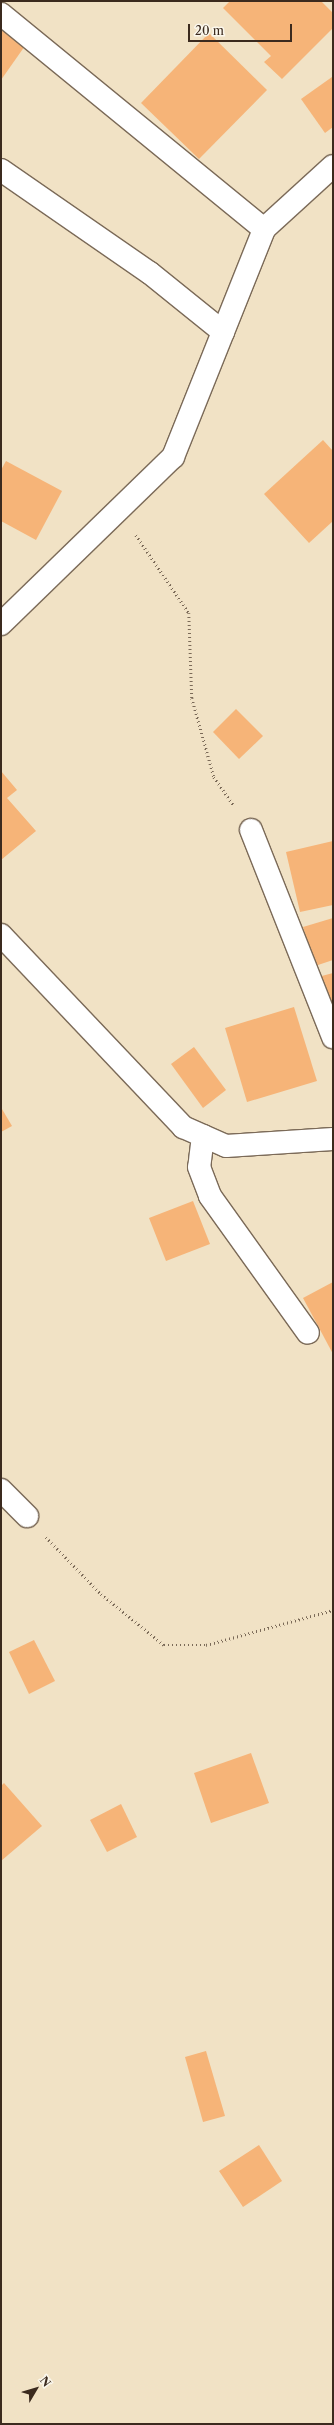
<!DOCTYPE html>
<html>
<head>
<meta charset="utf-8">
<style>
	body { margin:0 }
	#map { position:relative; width:334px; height:2425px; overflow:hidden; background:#f1e2c5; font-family:"Libre Caslon Text",serif }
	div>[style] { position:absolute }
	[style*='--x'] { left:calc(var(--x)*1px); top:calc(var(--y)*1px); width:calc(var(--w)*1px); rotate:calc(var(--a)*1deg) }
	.building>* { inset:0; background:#f6b478 }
	.path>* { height:2.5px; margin-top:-1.25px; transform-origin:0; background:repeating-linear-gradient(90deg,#7b6a58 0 1px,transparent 0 4px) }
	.roads { filter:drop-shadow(1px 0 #7b6a58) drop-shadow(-1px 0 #7b6a58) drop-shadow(0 1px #7b6a58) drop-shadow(0 -1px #7b6a58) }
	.street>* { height:22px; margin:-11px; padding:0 11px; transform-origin:11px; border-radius:11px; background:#fff }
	span { translate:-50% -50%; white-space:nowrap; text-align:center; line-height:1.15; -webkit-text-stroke:3.5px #fbf7ec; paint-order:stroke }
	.frame { position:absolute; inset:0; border:2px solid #3b2a1e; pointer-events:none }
	.north { position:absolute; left:16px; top:2369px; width:40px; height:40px; -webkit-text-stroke:3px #fbf7ec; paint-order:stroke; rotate:52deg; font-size:11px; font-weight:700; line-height:16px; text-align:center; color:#3b2a1e }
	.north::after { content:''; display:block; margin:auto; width:14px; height:18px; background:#3b2a1e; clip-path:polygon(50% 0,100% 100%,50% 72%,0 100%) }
	.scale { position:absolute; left:188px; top:24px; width:104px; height:18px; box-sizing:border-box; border:2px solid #3b2a1e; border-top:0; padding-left:5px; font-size:12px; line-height:14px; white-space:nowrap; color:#3b2a1e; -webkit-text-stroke:3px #fbf7ec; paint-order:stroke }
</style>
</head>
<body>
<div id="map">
	<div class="building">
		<div style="clip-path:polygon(230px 1px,321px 1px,333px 13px,333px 28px,282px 79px,264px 62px,271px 56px,223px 8px)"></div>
		<div style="clip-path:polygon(1px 25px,27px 43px,1px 80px)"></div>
		<div style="clip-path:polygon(209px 33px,267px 90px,199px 159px,141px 103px)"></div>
		<div style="clip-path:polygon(332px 77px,333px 127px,325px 133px,301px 99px)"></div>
		<div style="clip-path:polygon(323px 440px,333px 451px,333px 521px,309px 543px,264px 494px)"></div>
		<div style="clip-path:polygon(6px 461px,62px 491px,36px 540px,1px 521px,1px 470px)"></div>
		<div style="clip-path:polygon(236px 709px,263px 736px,239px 759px,213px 732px)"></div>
		<div style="clip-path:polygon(1px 771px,17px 790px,7px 798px,36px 831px,1px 860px)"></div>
		<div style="clip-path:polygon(333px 841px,333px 905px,300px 912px,286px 852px)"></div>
		<div style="clip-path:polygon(333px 918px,333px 960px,315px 966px,303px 927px)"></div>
		<div style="clip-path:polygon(333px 973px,333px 1025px,318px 977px)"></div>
		<div style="clip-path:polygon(294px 1007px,317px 1081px,247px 1102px,225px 1028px)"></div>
		<div style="clip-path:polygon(194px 1047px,226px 1090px,203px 1108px,171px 1064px)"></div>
		<div style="clip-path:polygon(2px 1109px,12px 1126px,1px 1132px,1px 1110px)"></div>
		<div style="clip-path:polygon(193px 1201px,210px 1244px,166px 1261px,149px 1218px)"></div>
		<div style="clip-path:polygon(333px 1282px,333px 1354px,303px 1298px)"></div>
		<div style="clip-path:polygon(34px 1640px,55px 1681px,29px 1694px,9px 1652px)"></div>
		<div style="clip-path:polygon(251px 1753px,269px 1803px,211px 1823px,194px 1773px)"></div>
		<div style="clip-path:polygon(4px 1783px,42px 1826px,1px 1861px,1px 1786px)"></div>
		<div style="clip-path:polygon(121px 1804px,137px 1837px,107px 1852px,90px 1820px)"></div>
		<div style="clip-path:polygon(206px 2051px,225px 2116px,203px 2122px,185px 2057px)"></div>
		<div style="clip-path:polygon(259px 2145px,282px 2181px,243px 2207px,219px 2171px)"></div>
	</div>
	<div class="path">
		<div style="--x:136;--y:535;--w:94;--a:55.8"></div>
		<div style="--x:189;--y:613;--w:85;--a:88"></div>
		<div style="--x:192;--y:698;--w:82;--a:74.4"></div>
		<div style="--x:214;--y:777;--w:35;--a:55"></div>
		<div style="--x:46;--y:1537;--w:79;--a:46"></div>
		<div style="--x:101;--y:1594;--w:81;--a:39"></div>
		<div style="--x:164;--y:1645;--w:42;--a:0"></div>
		<div style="--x:206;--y:1645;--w:132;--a:-15.4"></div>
	</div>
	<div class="roads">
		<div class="street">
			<div style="--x:1;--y:14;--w:340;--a:39.3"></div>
			<div style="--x:1;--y:170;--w:181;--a:34.7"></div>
			<div style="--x:150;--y:273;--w:94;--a:38.9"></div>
			<div style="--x:1;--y:624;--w:240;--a:-44.2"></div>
			<div style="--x:173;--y:457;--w:245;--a:-68.2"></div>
			<div style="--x:264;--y:229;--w:93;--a:-42.4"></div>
			<div style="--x:251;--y:830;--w:223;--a:68.4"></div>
			<div style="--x:1;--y:935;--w:265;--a:46.5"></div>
			<div style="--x:183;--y:1127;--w:47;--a:23.8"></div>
			<div style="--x:226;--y:1146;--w:107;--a:-3.7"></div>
			<div style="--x:203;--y:1136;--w:31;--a:97"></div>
			<div style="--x:199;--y:1167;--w:31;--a:69"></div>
			<div style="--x:210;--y:1196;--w:168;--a:54.4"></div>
			<div style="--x:1;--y:1490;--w:37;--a:45"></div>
		</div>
	</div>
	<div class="frame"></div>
	<div class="north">N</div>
	<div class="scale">20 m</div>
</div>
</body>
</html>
